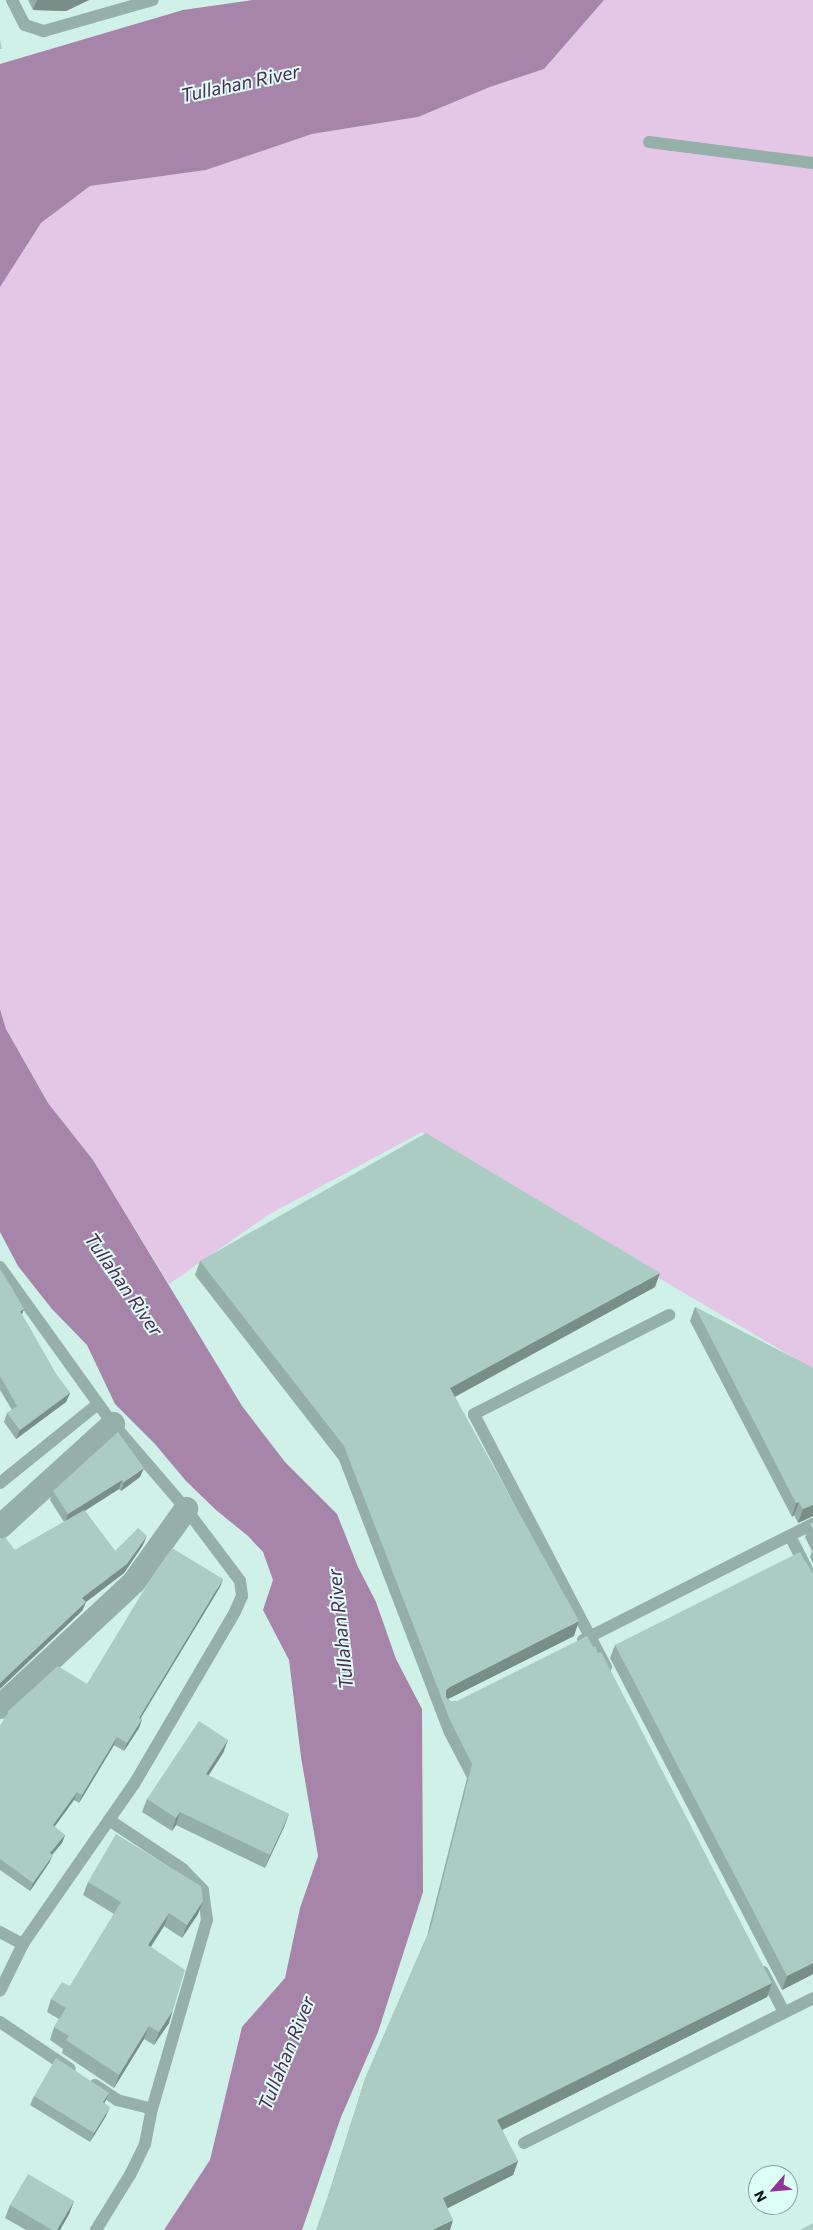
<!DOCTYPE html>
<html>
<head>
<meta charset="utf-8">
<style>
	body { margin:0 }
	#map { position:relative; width:813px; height:2230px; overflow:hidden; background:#cff1e8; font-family:Commissioner,sans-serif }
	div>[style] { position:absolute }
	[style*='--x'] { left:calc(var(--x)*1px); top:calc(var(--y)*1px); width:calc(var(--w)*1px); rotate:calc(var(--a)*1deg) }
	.green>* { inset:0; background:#e4c6e6 }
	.water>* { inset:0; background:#a784aa }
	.lane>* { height:12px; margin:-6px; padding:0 6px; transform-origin:6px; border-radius:6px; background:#95b0a9 }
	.street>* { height:24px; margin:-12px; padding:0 12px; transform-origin:12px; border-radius:12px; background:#95b0a9 }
	.wall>* { inset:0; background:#93afa8 }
	.shaded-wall>* { inset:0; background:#788f88 }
	.building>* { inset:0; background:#abccc3 }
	span { translate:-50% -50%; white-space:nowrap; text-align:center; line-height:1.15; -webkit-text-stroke:4px #dcfef5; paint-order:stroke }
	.water-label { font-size:19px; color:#542658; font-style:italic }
	.north { position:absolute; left:748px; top:2165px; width:50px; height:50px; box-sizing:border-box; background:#dcfef5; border:1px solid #88a19b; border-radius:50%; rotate:243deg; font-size:14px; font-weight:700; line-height:20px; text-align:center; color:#091613 }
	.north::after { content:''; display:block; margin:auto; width:18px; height:22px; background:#93349c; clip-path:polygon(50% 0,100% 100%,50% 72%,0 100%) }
</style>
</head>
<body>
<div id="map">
	<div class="green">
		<div style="clip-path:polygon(604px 0,813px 0,813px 1369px,618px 1254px,422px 1132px,268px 1215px,169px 1284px,93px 1160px,48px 1103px,6px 1029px,0 1009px,0 287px,13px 264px,41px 223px,90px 186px,206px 170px,312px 134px,418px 117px,490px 87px,544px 69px)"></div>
	</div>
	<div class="water">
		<div style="clip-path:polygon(253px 0,604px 0,544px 69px,490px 87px,418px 117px,312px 134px,206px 170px,90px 186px,41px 223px,0 287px,0 64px,183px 10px)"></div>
		<div style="clip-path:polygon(0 1009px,6px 1029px,48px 1103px,93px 1160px,242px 1406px,285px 1462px,337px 1514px,358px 1567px,376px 1602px,396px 1659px,422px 1709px,423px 1892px,378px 2032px,341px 2117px,302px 2230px,164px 2230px,210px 2160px,242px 2027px,285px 1978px,300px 1908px,318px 1856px,301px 1757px,289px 1660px,263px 1610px,273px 1580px,263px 1552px,248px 1536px,216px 1510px,186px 1481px,155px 1444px,115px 1404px,87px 1345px,52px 1309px,18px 1266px,0 1232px)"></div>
	</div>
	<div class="lane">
		<div style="--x:12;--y:0;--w:28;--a:63"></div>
		<div style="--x:25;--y:25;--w:20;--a:18"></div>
		<div style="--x:44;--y:31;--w:113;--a:-15.9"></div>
		<div style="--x:649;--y:142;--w:165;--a:7.3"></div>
		<div style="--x:0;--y:1267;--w:193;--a:54.3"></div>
		<div style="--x:113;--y:1424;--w:112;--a:49.3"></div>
		<div style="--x:186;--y:1509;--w:90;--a:53.1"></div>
		<div style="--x:240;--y:1581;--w:15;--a:82"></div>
		<div style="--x:242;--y:1596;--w:17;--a:114"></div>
		<div style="--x:235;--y:1612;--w:199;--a:120.4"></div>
		<div style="--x:134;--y:1784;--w:195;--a:124.8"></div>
		<div style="--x:23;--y:1944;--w:52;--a:116.1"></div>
		<div style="--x:0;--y:1483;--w:126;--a:-38.9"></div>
		<div style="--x:790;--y:1536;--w:51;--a:62.9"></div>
		<div style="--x:583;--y:1640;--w:258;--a:-26.8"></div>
		<div style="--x:606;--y:1667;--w:285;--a:-117.6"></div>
		<div style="--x:474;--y:1414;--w:219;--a:-26.9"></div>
		<div style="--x:0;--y:1932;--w:26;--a:28"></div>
		<div style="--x:763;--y:1972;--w:45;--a:62.3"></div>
		<div style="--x:0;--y:2022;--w:84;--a:33.9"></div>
		<div style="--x:95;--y:2085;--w:27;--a:34"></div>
		<div style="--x:117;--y:2100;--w:36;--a:14"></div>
		<div style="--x:152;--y:2109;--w:197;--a:-73.8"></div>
		<div style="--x:207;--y:1920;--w:30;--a:-98"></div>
		<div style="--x:203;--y:1890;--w:29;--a:-134"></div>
		<div style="--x:183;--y:1869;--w:89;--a:-146.5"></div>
		<div style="--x:524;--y:2143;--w:323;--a:-26.6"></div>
		<div style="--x:96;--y:2230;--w:65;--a:-58.3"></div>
		<div style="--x:130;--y:2175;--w:34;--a:-64"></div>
		<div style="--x:145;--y:2144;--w:36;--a:-79"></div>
	</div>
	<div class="street">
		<div style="--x:0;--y:1527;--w:153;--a:-42.3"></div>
		<div style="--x:0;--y:1707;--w:183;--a:-43"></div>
		<div style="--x:134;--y:1582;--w:90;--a:-54.5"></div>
	</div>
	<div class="wall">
		<div style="clip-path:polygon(28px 0,89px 0,66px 11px,33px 10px)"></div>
		<div style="clip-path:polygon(200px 1261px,655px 1287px,455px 1397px,574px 1636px,448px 1699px,772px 1983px,767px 1997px,502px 2130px,518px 2161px,513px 2175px,448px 2208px,328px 2196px,365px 2079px,427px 1936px,467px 1778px,444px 1734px,339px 1460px,195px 1275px)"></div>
		<div style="clip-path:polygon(0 1269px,22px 1315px,56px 1374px,70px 1393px,66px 1402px,16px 1439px,4px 1422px,7px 1413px,12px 1410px,0 1390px)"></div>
		<div style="clip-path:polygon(695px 1307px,813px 1368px,813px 1516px,798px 1523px,794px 1515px,792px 1517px,690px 1321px)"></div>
		<div style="clip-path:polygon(140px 1477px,121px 1491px,119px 1489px,85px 1511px,115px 1551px,143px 1545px,124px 1573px,86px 1602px,82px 1611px,15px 1550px,64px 1522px,50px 1500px,53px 1491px)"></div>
		<div style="clip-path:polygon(813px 1522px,813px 1564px,810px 1557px,812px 1551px,805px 1537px,810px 1524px)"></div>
		<div style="clip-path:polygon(813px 1574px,813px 1974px,782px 1990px,610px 1658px,615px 1645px)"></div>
		<div style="clip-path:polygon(220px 1587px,140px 1718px,142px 1719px,139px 1728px,124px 1751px,114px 1745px,79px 1803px,74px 1800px,54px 1827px,65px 1835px,62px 1843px,52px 1854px,49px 1863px,30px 1891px,0 1870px,0 1726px,4px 1720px,7px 1712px,87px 1684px)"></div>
		<div style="clip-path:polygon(228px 1740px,223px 1753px,208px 1776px,289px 1814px,284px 1827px,265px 1868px,176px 1825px,172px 1831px,142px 1812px,147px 1799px)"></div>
		<div style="clip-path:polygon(88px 1882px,198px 1914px,182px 1938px,164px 1926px,151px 1947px,169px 2023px,154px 2045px,144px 2039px,114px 2088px,62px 2053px,63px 2049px,50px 2040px,54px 2027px,59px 2019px,47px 2012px,51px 1999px,70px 1986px,114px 1914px,83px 1895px)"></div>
		<div style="clip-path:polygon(109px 2093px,104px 2103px,106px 2116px,90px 2142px,30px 2105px,34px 2096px)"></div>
		<div style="clip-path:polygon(74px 2201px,69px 2214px,60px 2230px,26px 2230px,5px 2218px,10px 2205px)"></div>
	</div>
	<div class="shaded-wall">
		<div style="clip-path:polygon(37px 0,89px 0,66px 11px,33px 10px)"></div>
		<div style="clip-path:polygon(660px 1273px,655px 1287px,445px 1402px,450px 1388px)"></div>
		<div style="clip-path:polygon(24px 1309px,21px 1317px,20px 1311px)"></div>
		<div style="clip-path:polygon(70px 1393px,66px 1402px,16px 1439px,20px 1430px)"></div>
		<div style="clip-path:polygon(144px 1468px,140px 1477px,121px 1491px,124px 1482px)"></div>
		<div style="clip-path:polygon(122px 1480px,119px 1489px,65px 1523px,68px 1514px)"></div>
		<div style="clip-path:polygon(799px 1502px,794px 1515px,792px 1517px,796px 1503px)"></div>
		<div style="clip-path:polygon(813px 1505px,813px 1516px,798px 1523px,803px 1509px)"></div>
		<div style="clip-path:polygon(147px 1536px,143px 1545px,124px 1573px,86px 1602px,82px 1611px,0 1689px,0 1683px,82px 1598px)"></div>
		<div style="clip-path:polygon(223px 1579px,220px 1587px,136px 1726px,139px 1718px)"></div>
		<div style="clip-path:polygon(579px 1621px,574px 1636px,444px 1701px,446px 1690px,450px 1687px)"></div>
		<div style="clip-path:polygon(142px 1719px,139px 1728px,124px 1751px,127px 1743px)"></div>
		<div style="clip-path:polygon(117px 1737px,114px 1745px,79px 1803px,82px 1795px)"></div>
		<div style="clip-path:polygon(228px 1740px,223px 1753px,201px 1787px,206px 1774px)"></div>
		<div style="clip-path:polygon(77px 1792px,74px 1800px,50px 1833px,53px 1825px)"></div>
		<div style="clip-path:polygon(180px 1812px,176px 1825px,172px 1831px,176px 1818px)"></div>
		<div style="clip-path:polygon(289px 1814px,284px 1827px,265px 1868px,270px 1855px)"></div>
		<div style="clip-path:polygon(65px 1835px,62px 1843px,47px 1861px,50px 1853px)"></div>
		<div style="clip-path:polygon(53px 1855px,49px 1863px,30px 1891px,33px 1883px)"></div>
		<div style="clip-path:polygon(203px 1901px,198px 1914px,182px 1938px,187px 1925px)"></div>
		<div style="clip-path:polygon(169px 1913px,164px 1926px,143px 1958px,148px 1945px)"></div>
		<div style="clip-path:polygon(813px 1963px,813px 1974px,782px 1990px,787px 1976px)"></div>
		<div style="clip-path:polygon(772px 1983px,767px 1997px,492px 2135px,497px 2120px)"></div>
		<div style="clip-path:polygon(173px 2010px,169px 2023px,154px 2045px,159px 2032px)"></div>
		<div style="clip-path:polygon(149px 2026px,144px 2039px,114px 2088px,119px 2075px)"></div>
		<div style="clip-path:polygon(109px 2093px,105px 2102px,100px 2111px,103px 2102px)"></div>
		<div style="clip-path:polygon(110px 2107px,106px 2116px,90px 2142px,94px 2133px)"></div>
		<div style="clip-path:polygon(518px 2161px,513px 2175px,438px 2213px,443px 2198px)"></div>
		<div style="clip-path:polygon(74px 2201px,69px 2214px,60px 2230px,57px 2230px)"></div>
		<div style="clip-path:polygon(453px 2220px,450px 2230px,432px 2230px)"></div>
	</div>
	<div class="building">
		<div style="clip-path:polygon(0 40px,2px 49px,0 49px)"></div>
		<div style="clip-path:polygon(426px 1133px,660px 1273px,450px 1388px,579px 1621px,450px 1687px,446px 1690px,446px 1697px,449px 1701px,457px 1701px,587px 1636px,593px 1647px,595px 1646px,598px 1653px,601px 1652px,772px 1983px,497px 2120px,518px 2161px,443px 2198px,453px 2220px,432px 2230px,316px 2230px,333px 2181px,365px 2079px,431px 1927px,472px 1764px,450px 1720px,344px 1446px,200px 1261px)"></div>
		<div style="clip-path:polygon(0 1269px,12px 1288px,24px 1309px,20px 1311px,56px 1374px,70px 1393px,20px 1430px,7px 1413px,17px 1406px,0 1376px)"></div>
		<div style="clip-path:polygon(695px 1307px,813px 1368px,813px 1505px,803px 1509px,799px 1502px,796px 1503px)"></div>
		<div style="clip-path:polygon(118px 1432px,144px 1468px,124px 1482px,122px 1480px,68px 1514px,53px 1491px)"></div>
		<div style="clip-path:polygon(84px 1510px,115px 1551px,138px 1528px,147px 1536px,127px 1564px,82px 1598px,86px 1602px,0 1683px,0 1540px,5px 1537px,15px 1550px)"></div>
		<div style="clip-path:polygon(813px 1522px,813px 1530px,810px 1524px)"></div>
		<div style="clip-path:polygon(172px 1548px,223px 1579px,139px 1718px,142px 1719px,127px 1743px,117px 1737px,82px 1795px,77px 1792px,53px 1825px,65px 1835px,50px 1853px,53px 1855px,33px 1883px,0 1859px,0 1726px,8px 1713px,7px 1712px,58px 1666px,87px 1684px,153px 1575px)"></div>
		<div style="clip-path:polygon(800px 1552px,813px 1574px,813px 1963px,787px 1976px,615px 1645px)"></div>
		<div style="clip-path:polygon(199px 1721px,228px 1740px,206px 1774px,289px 1814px,270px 1855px,180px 1812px,176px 1818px,147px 1799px)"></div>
		<div style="clip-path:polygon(116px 1834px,201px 1886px,203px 1901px,187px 1925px,169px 1913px,148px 1945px,185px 1970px,173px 2010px,159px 2032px,149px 2026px,119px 2075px,66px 2040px,69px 2036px,54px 2027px,66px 2008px,51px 1999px,62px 1982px,70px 1986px,121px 1902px,88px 1882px)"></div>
		<div style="clip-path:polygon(56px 2058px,109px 2093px,103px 2102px,110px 2107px,94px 2133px,34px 2096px)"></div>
		<div style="clip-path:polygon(28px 2174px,74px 2201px,57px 2230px,52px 2230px,10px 2205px)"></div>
		<div style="clip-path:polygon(813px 2223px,813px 2230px,800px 2230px)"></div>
	</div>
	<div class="water-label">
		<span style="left:240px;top:83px;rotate:-12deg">Tullahan River</span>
		<span style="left:124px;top:1284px;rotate:55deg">Tullahan River</span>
		<span style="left:340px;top:1629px;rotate:-96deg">Tullahan River</span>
		<span style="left:286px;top:2053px;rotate:-68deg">Tullahan River</span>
	</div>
	<div class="north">N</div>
</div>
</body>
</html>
